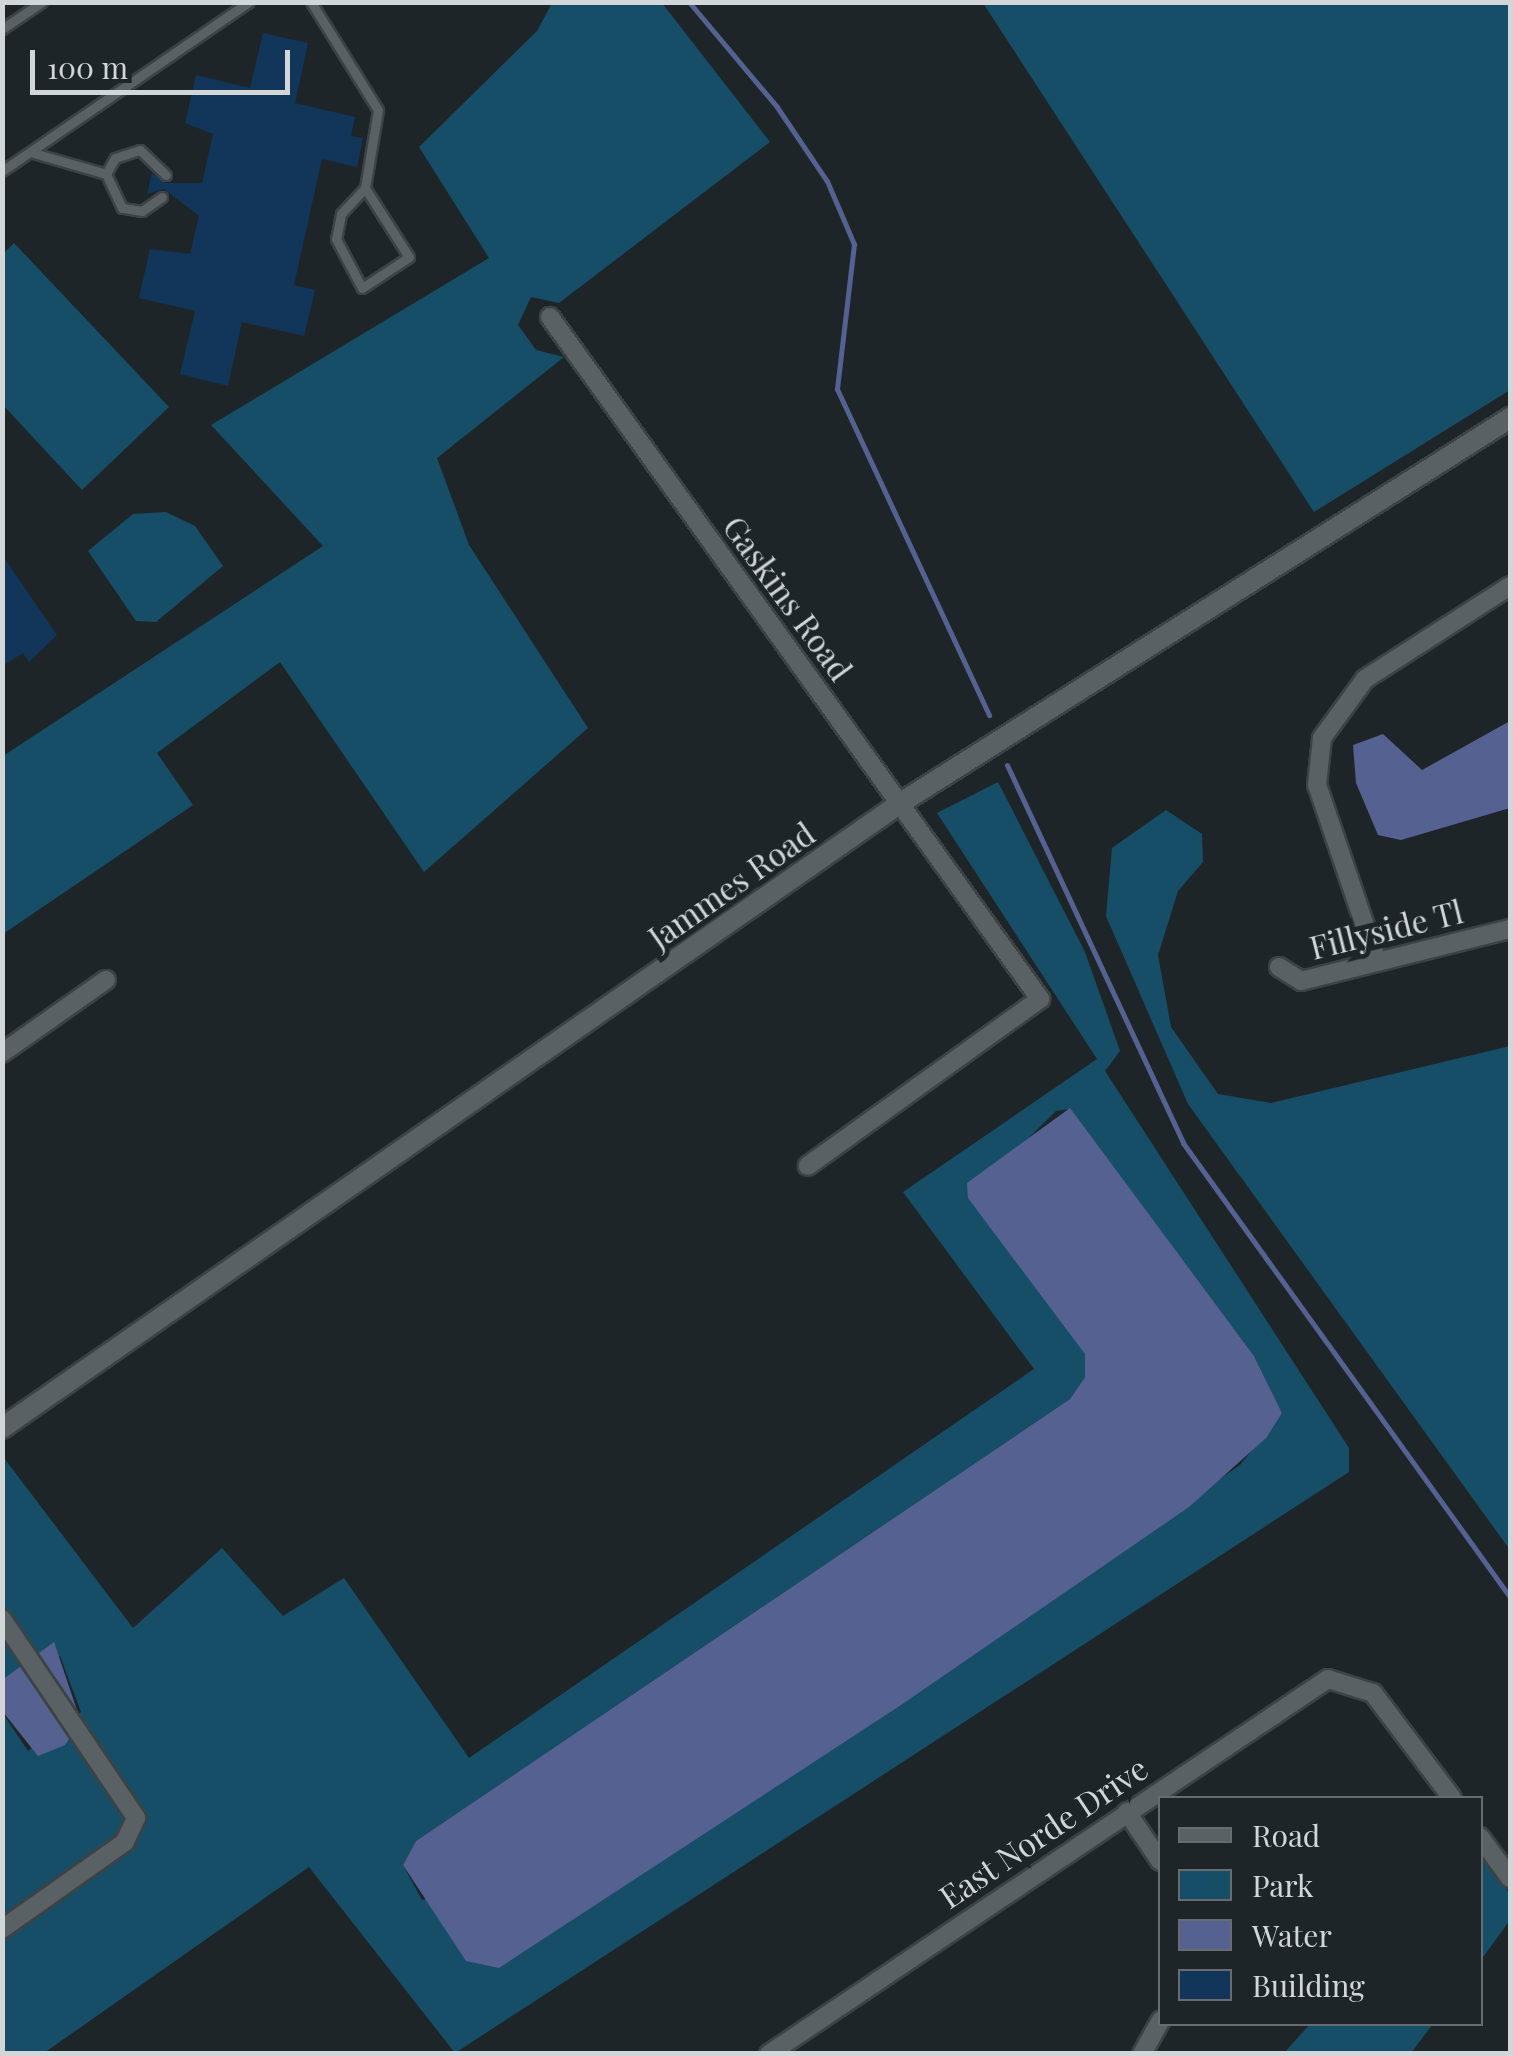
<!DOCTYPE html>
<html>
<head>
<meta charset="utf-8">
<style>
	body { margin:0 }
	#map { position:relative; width:1513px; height:2056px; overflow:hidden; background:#1e2529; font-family:"Playfair Display",serif }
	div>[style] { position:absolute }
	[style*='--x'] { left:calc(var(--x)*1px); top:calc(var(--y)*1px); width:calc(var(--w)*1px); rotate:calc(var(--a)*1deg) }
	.green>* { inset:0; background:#174e67 }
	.water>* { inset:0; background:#556291 }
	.stream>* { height:5px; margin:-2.5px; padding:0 2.5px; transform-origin:2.5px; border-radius:2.5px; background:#556291 }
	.building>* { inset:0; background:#12365a }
	.roads { filter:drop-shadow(2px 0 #3d4245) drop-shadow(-2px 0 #3d4245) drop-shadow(0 2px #3d4245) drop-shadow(0 -2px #3d4245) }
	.service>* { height:9px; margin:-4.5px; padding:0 4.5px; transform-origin:4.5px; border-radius:4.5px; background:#596165 }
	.minor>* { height:18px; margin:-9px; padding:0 9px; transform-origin:9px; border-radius:9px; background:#596165 }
	.tertiary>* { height:20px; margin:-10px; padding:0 10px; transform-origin:10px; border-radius:10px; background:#596165 }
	span { translate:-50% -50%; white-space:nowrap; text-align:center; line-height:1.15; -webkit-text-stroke:10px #1e2529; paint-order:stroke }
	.street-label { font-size:32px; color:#d2d6d8 }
	.frame { position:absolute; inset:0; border:5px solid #d2d6d8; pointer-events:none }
	.legend { position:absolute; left:1158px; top:1796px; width:325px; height:230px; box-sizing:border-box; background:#1e2529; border:2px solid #666c6f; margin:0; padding:12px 18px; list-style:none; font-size:30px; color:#d2d6d8 }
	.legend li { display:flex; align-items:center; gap:20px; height:50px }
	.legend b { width:50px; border:2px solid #666c6f }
	.scale { position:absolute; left:30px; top:50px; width:260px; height:45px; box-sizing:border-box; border:5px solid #d2d6d8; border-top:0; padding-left:12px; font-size:30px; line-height:35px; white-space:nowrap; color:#d2d6d8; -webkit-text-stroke:8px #1e2529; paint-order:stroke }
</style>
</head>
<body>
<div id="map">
	<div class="green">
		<div style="clip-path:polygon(552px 3px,662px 3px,770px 142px,559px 303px,531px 297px,518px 325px,536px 350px,564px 357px,437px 458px,469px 545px,588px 728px,424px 872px,280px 662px,157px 753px,193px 805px,3px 934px,3px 756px,323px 546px,211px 425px,489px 258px,419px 147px,537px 31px)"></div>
		<div style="clip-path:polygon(983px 3px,1510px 3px,1510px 390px,1314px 512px)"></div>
		<div style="clip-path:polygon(14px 243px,169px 407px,82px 490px,3px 405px,3px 254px)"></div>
		<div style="clip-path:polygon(166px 512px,195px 526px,223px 566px,156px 622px,136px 621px,88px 551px,133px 514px)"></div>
		<div style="clip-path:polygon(evenodd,998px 782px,1085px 952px,1120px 1051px,1105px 1071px,1349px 1448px,1349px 1472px,455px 2053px,309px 1867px,44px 2053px,3px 2053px,2px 1712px,28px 1751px,81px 1712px,60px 1656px,3px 1680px,4px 1458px,133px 1628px,222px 1548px,283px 1616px,344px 1578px,469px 1758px,1034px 1369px,903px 1192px,1097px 1059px,937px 813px,998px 782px,1070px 1109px,1254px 1356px,1282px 1413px,1240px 1465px,697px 1838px,422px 1900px,403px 1865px,416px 1841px,1070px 1399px,1085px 1377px,1085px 1354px,1070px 1322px,968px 1198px,1056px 1111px,1070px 1109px)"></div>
		<div style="clip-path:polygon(1166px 810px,1202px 834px,1203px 862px,1178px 891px,1158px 955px,1171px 1027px,1218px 1094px,1271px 1103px,1510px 1046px,1510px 1550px,1188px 1104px,1106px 916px,1112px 848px)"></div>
		<div style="clip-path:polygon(1481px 1853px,1510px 1894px,1510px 1920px,1481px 1960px)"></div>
		<div style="clip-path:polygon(1310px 2024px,1433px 2024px,1411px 2053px,1284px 2053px)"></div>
	</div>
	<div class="water">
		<div style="clip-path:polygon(1510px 721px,1510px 808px,1401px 840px,1378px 835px,1356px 783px,1353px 745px,1383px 734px,1422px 770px)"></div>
		<div style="clip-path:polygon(1070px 1108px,1254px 1356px,1282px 1413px,1266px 1438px,1189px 1507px,901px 1705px,499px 1968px,466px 1961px,403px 1865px,416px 1841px,1070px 1399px,1085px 1377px,1085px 1354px,968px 1198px,967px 1183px)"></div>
		<div style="clip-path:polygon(54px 1642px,81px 1722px,65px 1745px,38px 1756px,3px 1712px,2px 1680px)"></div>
	</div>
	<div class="stream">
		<div style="--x:689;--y:2;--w:137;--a:50"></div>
		<div style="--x:777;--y:107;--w:89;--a:56"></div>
		<div style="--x:827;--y:181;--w:69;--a:66.8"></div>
		<div style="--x:854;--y:244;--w:146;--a:96.7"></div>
		<div style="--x:837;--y:389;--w:360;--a:65"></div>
		<div style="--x:1007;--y:765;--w:417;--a:65"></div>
		<div style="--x:1183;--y:1143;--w:560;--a:54.24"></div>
	</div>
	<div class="building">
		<div style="clip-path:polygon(263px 33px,308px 43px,295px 103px,355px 117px,351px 136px,363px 138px,357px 167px,322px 159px,294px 285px,315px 290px,304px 336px,242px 322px,228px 386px,180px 374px,195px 311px,139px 298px,150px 249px,190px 254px,199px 216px,164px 189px,147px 194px,152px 173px,165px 183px,202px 183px,213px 134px,185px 123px,196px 75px,250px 88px)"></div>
		<div style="clip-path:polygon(2px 555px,57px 635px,29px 662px,23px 653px,2px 666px)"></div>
	</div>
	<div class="roads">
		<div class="service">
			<div style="--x:311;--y:2;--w:127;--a:58.2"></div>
			<div style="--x:378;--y:110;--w:79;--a:99.5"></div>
			<div style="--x:365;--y:188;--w:35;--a:133"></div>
			<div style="--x:341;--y:214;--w:25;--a:101"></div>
			<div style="--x:336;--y:239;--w:55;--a:62"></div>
			<div style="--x:362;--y:288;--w:56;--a:-33.4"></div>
			<div style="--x:409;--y:257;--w:82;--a:-122.5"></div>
			<div style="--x:2;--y:29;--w:48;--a:-34"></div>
			<div style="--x:30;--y:152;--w:79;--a:16.1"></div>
			<div style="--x:2;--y:171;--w:299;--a:-34.4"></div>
			<div style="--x:162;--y:197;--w:24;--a:145"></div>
			<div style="--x:142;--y:211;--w:20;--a:-171"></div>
			<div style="--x:122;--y:208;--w:38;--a:-115"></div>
			<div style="--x:106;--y:174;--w:18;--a:-61"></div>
			<div style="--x:115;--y:158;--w:26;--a:-18"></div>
			<div style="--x:140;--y:150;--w:36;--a:44"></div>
		</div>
		<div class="minor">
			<div style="--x:550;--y:317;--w:840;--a:54.3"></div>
			<div style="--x:1040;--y:999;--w:286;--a:144.3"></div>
			<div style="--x:1377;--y:961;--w:186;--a:-108.8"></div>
			<div style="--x:1317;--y:785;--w:47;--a:-83.9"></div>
			<div style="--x:1322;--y:738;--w:73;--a:-53.9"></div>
			<div style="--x:1365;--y:679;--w:172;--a:-32.7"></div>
			<div style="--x:1279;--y:967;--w:26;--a:32"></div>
			<div style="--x:1301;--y:981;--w:215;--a:-14"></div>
			<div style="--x:2;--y:1053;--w:127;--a:-35.1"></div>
			<div style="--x:2;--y:1619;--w:240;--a:56"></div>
			<div style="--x:136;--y:1818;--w:26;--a:115"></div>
			<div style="--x:125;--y:1842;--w:151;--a:144.7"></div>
			<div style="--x:1127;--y:1812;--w:59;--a:56"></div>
			<div style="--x:1480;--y:1837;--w:51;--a:53.8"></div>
			<div style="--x:769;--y:2054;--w:673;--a:-33.86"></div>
			<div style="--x:1328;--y:1679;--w:47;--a:17.3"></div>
			<div style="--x:1373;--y:1693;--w:131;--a:53"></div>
			<div style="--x:1142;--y:2054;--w:38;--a:-61"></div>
		</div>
		<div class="tertiary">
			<div style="--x:2;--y:1428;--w:1093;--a:-34.82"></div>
			<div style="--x:899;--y:804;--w:723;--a:-32.28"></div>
		</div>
	</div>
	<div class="street-label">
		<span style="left:788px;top:598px;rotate:54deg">Gaskins Road</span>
		<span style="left:731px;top:885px;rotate:-35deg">Jammes Road</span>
		<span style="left:1386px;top:929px;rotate:-14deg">Fillyside Tl</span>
		<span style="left:1043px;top:1832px;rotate:-34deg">East Norde Drive</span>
	</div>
	<div class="frame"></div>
	<ul class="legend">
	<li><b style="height:12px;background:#596165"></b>Road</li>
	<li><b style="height:28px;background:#174e67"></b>Park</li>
	<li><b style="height:28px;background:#556291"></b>Water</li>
	<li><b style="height:28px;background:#12365a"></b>Building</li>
	</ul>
	<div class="scale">100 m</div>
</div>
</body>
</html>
